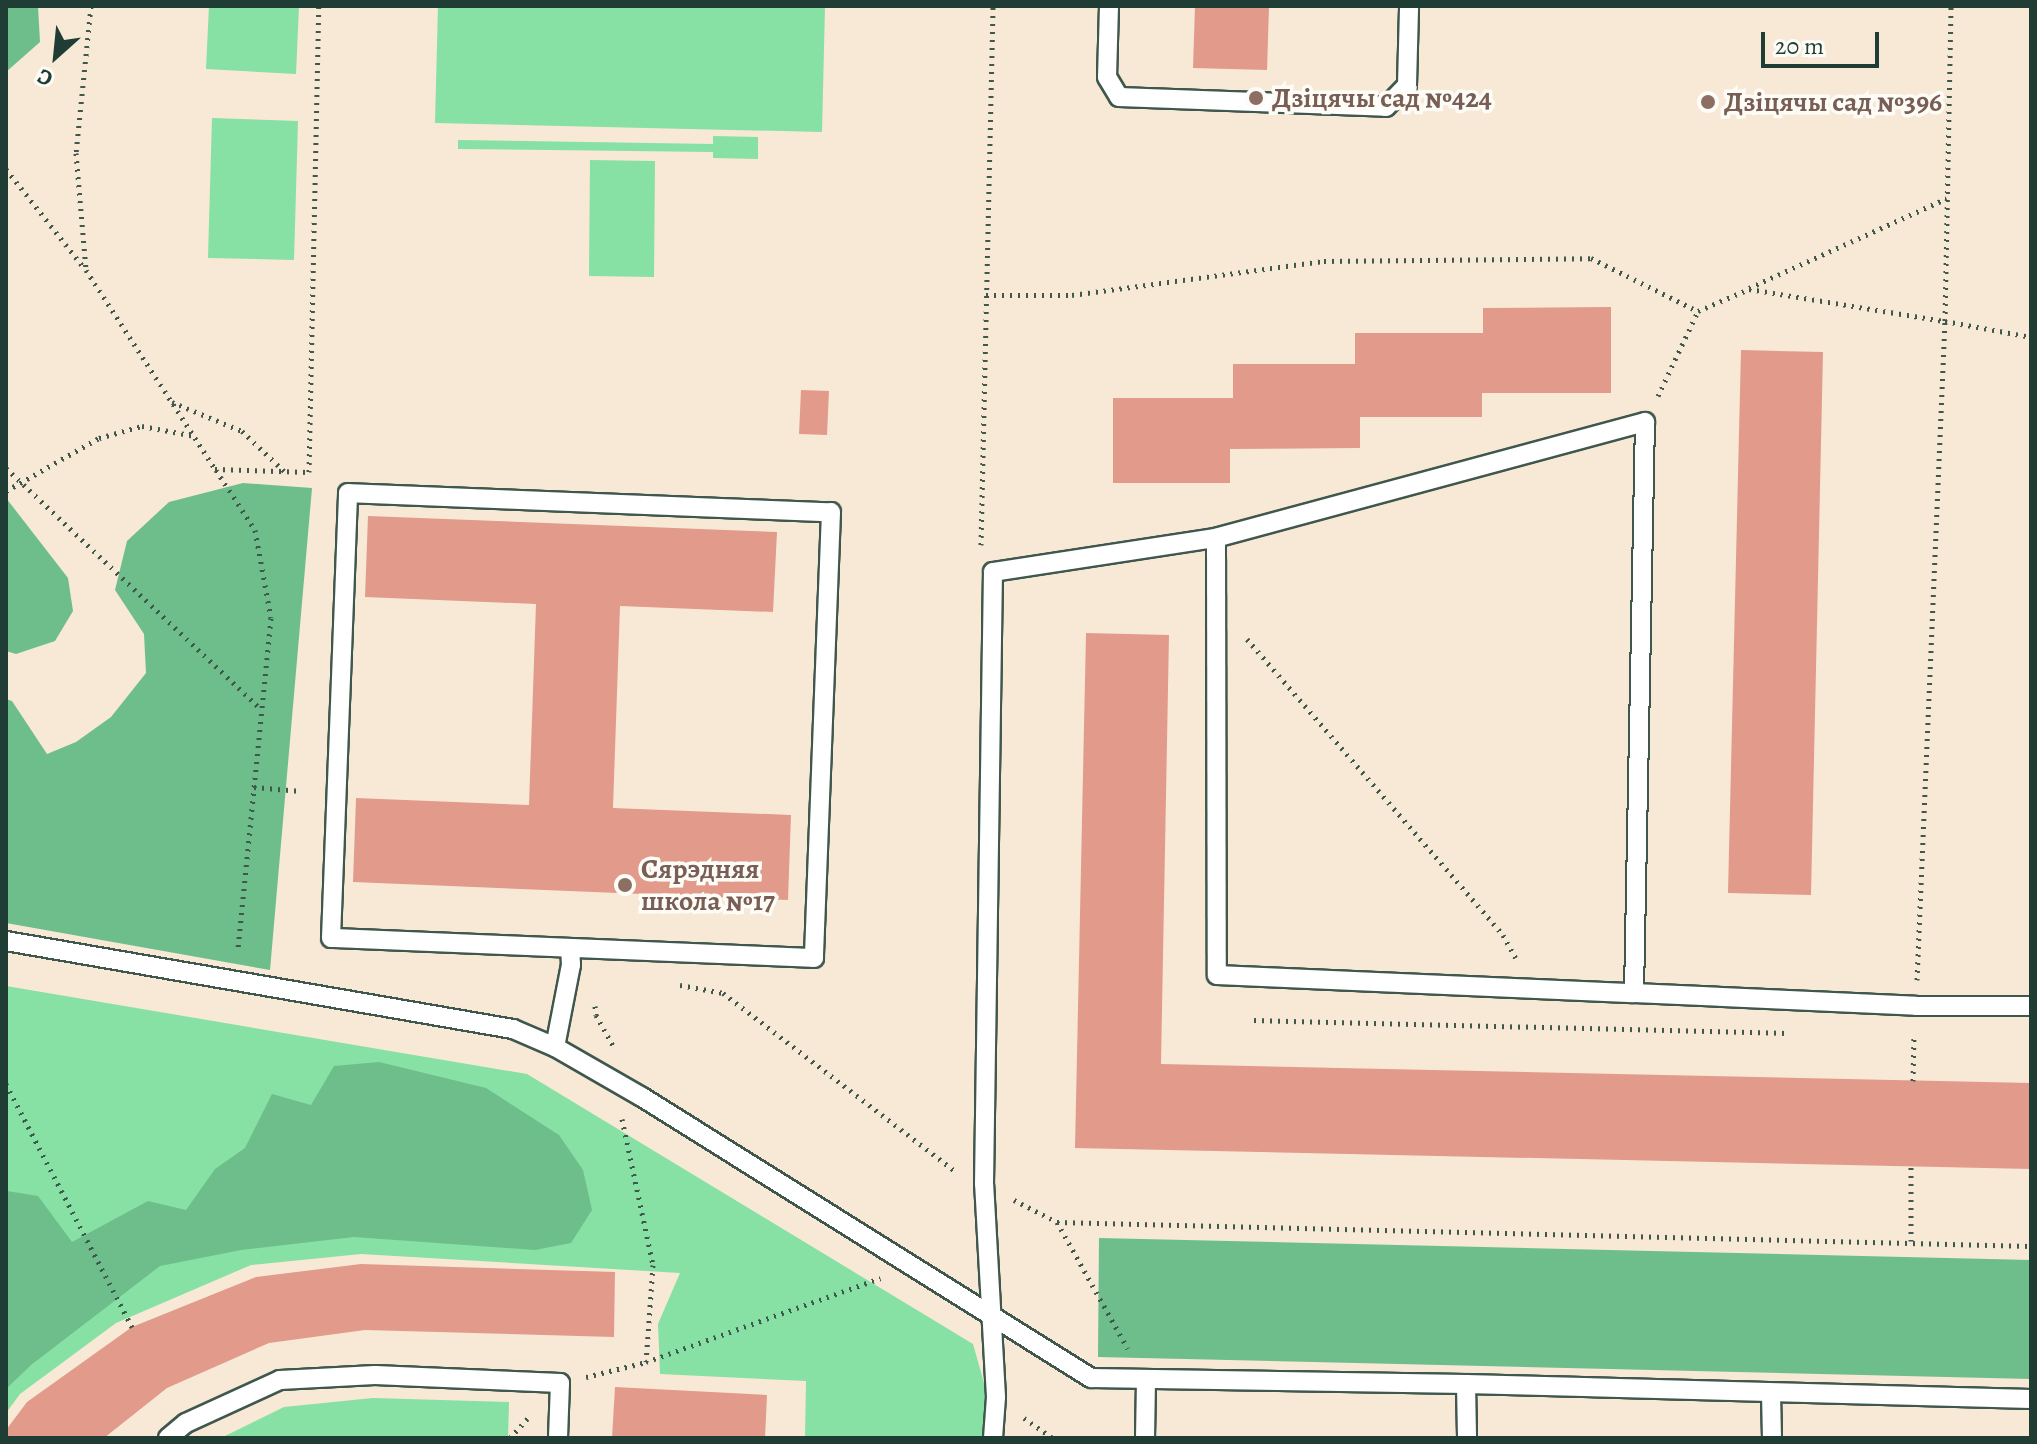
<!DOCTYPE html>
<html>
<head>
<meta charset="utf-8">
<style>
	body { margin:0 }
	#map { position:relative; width:2037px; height:1444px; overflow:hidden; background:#f7e9d5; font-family:Alegreya,serif }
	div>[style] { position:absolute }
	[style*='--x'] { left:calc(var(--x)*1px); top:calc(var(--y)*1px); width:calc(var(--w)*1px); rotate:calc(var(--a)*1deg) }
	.green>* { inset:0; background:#87e0a4 }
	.forest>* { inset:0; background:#6dbe8a }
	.building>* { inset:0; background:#e29b8b }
	.path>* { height:5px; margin-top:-2.5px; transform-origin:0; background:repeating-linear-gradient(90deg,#3f574c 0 2px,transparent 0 8px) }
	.roads { filter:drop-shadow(2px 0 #3f574c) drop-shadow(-2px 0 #3f574c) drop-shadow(0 2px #3f574c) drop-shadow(0 -2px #3f574c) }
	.service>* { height:18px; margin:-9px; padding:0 9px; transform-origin:9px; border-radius:9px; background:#fff }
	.dots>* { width:22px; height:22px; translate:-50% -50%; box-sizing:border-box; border:4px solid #fdfcf7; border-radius:50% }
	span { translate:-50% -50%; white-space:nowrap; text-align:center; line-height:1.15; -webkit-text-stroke:7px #fdfcf7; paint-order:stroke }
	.education-label { font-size:28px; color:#785e54; font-weight:700 }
	.left { translate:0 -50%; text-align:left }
	.frame { position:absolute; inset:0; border:8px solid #1f3d34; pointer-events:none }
	.north { position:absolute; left:16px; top:16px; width:80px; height:80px; -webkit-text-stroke:6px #fdfcf7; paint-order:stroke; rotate:207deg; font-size:22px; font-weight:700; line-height:32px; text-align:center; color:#1f3d34 }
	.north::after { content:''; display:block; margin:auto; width:28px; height:36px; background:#1f3d34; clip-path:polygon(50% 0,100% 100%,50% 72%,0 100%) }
	.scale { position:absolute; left:1761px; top:32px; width:118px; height:36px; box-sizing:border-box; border:4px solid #1f3d34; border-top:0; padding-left:10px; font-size:24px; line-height:28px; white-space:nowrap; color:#1f3d34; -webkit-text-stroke:6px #fdfcf7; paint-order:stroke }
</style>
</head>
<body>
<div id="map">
	<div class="green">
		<div style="clip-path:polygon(209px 6px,299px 6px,296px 74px,206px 69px)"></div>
		<div style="clip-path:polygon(438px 6px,825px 6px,822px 132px,435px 123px)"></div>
		<div style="clip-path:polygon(212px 118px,298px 121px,294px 260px,208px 258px)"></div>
		<div style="clip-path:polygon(713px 136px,758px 137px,758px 159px,713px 158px,713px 152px,458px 149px,458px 140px,713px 144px)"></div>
		<div style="clip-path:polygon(590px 160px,655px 161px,654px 277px,589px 276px)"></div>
		<div style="clip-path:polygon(6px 986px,527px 1074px,973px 1344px,988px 1397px,984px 1438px,805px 1438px,806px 1381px,660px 1374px,658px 1324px,680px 1273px,361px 1254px,251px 1265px,116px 1323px,20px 1394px,6px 1413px)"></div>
		<div style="clip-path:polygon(373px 1398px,509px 1402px,508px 1438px,221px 1438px,284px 1407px)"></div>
	</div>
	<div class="forest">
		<div style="clip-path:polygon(6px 6px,38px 6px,40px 42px,6px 72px)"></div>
		<div style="clip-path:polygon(243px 483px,312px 488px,270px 970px,6px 923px,6px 699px,12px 701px,47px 754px,76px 742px,111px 717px,146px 673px,144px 634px,115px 590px,127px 541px,169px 502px)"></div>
		<div style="clip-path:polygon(6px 498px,68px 578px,73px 611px,55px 641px,16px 654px,6px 651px)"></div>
		<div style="clip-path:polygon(379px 1062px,486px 1088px,559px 1135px,583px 1170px,592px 1210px,571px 1243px,535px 1250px,354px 1237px,241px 1250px,160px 1266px,31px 1365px,6px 1389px,7px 1191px,38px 1196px,72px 1242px,148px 1201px,186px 1210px,215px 1169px,245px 1148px,272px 1094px,311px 1105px,334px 1066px)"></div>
		<div style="clip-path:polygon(1099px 1238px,2031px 1260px,2031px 1379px,1098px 1357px)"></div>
	</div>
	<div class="building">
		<div style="clip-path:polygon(1195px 6px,1269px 6px,1267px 70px,1193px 68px)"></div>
		<div style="clip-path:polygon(1611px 307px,1611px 393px,1482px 393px,1482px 417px,1360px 417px,1360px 448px,1230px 449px,1230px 483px,1113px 483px,1113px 398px,1233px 398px,1233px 364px,1355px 364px,1355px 333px,1483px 333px,1483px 308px)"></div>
		<div style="clip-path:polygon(1741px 350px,1823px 352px,1811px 895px,1728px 893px)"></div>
		<div style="clip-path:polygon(801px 390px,829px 391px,827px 435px,799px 434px)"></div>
		<div style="clip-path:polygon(368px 516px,777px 532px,773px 612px,620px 606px,613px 808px,791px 815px,788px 900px,353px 882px,356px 798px,529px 805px,536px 604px,365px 597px)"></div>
		<div style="clip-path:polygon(1086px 633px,1169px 635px,1161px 1064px,2031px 1083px,2031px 1169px,1075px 1148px)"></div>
		<div style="clip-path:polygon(361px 1264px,615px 1272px,614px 1337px,365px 1330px,269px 1343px,167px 1388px,104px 1438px,6px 1438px,6px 1430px,27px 1402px,132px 1327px,256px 1277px)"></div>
		<div style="clip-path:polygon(615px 1387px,767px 1395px,765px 1438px,612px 1438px)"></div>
	</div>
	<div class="path">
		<div style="--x:91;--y:6;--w:148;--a:95.8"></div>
		<div style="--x:76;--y:153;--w:117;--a:85.1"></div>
		<div style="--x:86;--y:270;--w:237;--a:57"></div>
		<div style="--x:215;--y:469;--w:94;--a:1.8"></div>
		<div style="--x:309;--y:472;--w:466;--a:-88.8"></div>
		<div style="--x:6;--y:169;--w:127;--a:51.7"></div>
		<div style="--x:1749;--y:288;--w:217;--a:-24.4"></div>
		<div style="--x:986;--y:295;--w:86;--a:0"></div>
		<div style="--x:1072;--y:295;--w:254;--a:-7.7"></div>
		<div style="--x:1324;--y:261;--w:267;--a:-0.6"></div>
		<div style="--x:1591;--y:258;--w:119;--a:26.4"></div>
		<div style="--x:1658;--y:396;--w:94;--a:-64.8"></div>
		<div style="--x:1698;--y:311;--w:56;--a:-23.3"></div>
		<div style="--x:1749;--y:289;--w:199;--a:9.3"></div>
		<div style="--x:1945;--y:321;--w:315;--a:-88.9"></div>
		<div style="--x:172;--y:402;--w:76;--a:22.5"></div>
		<div style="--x:242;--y:431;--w:58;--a:43.6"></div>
		<div style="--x:6;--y:468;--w:351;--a:43.4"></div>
		<div style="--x:216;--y:470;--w:72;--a:57"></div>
		<div style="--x:255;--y:530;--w:89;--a:79.7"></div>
		<div style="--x:271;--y:618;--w:331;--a:95.7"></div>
		<div style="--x:6;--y:491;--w:107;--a:-29.7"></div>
		<div style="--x:99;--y:438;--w:45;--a:-15.6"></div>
		<div style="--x:142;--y:426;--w:54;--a:10.7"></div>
		<div style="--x:981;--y:545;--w:539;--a:-88.72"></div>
		<div style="--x:1247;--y:639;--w:391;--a:49.1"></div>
		<div style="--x:1503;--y:935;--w:26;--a:61"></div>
		<div style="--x:254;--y:787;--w:47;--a:4.9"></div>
		<div style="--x:1917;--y:980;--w:660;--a:-87.57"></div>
		<div style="--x:1945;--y:321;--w:87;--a:10.5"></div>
		<div style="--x:680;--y:985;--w:44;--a:10.5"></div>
		<div style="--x:723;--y:993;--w:294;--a:37.5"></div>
		<div style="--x:595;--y:1006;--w:9;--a:84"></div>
		<div style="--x:596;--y:1015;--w:37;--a:61"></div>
		<div style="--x:1254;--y:1020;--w:532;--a:1.4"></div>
		<div style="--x:1913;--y:1081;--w:47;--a:-88.8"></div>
		<div style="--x:6;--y:1084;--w:274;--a:62.6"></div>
		<div style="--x:622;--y:1119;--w:149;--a:78"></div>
		<div style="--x:653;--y:1265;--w:97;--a:94.1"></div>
		<div style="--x:1014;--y:1200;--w:48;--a:27.1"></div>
		<div style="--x:1057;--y:1222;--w:974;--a:1.41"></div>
		<div style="--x:1057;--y:1222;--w:145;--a:60.8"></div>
		<div style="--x:1911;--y:1241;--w:75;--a:-90"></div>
		<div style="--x:586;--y:1377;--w:62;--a:-14"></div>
		<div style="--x:646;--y:1362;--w:249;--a:-19.7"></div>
		<div style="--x:1024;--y:1418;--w:35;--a:35"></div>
		<div style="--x:510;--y:1438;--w:27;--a:-48"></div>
	</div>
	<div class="roads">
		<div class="service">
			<div style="--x:1109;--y:6;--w:71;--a:91.6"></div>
			<div style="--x:1107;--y:77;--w:23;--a:59"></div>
			<div style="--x:1119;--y:97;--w:267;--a:2.1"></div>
			<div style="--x:1386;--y:107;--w:30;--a:-46"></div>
			<div style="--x:1407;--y:85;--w:79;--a:-88.5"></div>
			<div style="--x:348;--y:493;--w:483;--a:2.3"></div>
			<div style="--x:831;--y:512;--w:446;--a:92.2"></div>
			<div style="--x:814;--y:958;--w:483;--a:-177.6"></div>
			<div style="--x:331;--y:938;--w:445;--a:-87.8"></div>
			<div style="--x:6;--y:941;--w:515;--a:9.85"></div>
			<div style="--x:513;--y:1029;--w:46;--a:23.2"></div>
			<div style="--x:555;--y:1047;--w:100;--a:29.9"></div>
			<div style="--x:642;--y:1097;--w:530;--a:32.04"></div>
			<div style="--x:1091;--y:1378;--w:375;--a:0.9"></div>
			<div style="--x:1466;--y:1384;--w:565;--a:1.52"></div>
			<div style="--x:1634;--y:993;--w:571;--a:-88.9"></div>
			<div style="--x:1645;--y:422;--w:444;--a:164.9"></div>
			<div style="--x:1216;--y:538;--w:437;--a:89.9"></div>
			<div style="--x:1217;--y:975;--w:417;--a:2.5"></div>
			<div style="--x:1634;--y:993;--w:282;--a:2.6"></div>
			<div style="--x:1916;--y:1006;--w:115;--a:0"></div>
			<div style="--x:555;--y:1047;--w:84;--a:-79"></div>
			<div style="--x:571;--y:965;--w:17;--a:-93"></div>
			<div style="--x:1466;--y:1384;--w:54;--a:88.9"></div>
			<div style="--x:1771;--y:1394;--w:44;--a:88.7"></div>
			<div style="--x:168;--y:1438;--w:23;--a:-40"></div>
			<div style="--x:186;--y:1423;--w:103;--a:-24.6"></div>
			<div style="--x:280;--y:1380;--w:95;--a:-3"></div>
			<div style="--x:375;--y:1375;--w:185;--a:2.5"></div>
			<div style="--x:560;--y:1383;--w:55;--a:92.1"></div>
			<div style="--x:993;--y:1438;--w:41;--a:-85.8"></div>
			<div style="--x:996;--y:1397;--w:213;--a:-93.2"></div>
			<div style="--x:984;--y:1184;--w:612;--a:-89.16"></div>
			<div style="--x:993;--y:572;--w:226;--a:-8.7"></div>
			<div style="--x:1145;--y:1438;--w:57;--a:-89"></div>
		</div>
	</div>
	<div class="dots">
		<div style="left:1256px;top:98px;background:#8d6e63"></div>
		<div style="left:1708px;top:102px;background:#8d6e63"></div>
		<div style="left:625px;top:885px;background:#8d6e63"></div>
	</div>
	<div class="education-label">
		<span class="left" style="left:1272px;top:98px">Дзіцячы сад №424</span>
		<span class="left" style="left:1724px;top:102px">Дзіцячы сад №396</span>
		<span class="left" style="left:641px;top:885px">Сярэдняя<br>школа №17</span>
	</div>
	<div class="frame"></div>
	<div class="north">С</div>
	<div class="scale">20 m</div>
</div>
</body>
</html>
